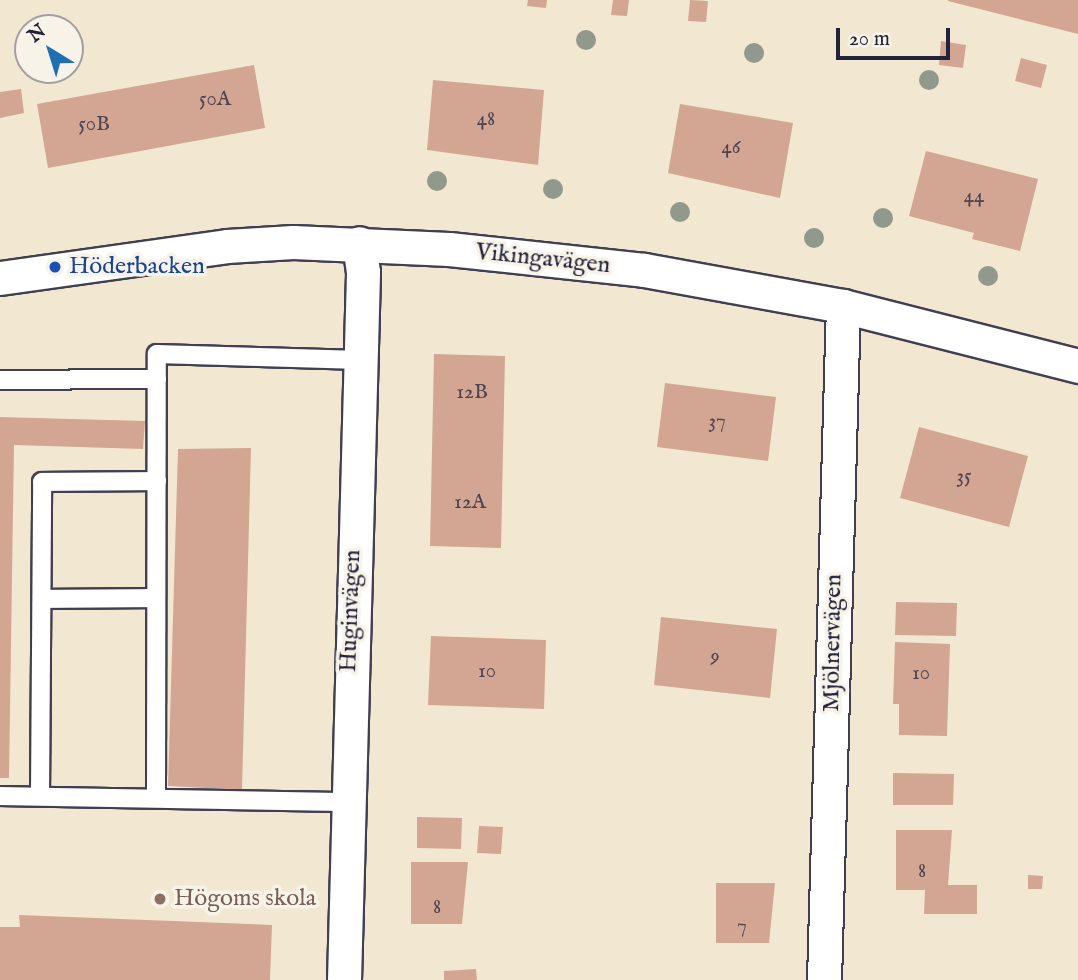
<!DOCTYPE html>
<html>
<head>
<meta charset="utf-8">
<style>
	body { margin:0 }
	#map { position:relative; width:1078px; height:980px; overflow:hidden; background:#f2e8d1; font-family:"IM FELL English",serif }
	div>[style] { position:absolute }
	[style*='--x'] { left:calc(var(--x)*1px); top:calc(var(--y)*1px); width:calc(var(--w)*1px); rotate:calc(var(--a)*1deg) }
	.building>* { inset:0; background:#d3a693 }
	.roads { filter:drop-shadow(2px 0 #414052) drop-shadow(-2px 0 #414052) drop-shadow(0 2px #414052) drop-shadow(0 -2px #414052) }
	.service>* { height:18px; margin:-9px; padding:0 9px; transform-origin:9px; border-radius:9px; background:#fff }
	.minor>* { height:33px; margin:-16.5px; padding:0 16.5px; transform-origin:16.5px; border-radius:16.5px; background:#fff }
	.trees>* { width:20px; height:20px; margin:-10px; border-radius:50%; background:#91998d }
	.dots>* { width:19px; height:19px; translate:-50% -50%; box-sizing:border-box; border:4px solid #f7f3e8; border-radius:50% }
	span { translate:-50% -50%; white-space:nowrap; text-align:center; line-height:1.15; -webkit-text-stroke:7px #f7f3e8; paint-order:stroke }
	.number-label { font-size:21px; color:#4e4351 }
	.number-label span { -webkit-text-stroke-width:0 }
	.street-label { font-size:24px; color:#22223b }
	.transit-label { font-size:24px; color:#164399 }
	.left { translate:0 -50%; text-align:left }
	.education-label { font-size:24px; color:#785e54 }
	.north { position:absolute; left:14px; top:14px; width:70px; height:70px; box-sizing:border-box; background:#f7f3e8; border:2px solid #a29fa3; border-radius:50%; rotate:322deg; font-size:19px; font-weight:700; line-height:28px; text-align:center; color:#22223b }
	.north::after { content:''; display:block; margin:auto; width:24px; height:32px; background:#1f6fb2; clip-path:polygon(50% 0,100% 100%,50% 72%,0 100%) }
	.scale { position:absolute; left:836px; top:28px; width:114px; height:32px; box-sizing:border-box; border:4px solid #22223b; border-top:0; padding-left:9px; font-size:21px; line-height:24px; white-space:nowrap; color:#22223b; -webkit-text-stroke:5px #f7f3e8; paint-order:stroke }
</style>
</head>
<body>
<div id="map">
	<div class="building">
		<div style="clip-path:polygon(528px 0,547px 0,546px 8px,527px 6px)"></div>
		<div style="clip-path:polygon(613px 0,629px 0,627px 16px,611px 15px)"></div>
		<div style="clip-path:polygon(690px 0,708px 1px,706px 22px,688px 21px)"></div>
		<div style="clip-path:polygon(948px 0,1078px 0,1078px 34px,948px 1px)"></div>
		<div style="clip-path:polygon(941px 41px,966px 45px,963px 68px,939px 65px)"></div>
		<div style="clip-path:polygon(1021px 58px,1047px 65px,1041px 88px,1015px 81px)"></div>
		<div style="clip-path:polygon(254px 65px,265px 128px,48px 168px,37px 104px)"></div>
		<div style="clip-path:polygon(433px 80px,544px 90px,538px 165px,427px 150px)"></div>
		<div style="clip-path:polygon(21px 89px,24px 113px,0 118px,0 92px)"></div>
		<div style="clip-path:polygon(680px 104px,793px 123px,780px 198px,668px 173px)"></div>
		<div style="clip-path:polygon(926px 151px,1038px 179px,1020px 251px,972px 239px,974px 233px,909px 216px)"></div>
		<div style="clip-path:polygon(434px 354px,505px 356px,501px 548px,430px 546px)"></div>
		<div style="clip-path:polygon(665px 383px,776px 397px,768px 461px,657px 447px)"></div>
		<div style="clip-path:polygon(0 417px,145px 421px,143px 449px,14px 445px,9px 778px,0 778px)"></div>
		<div style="clip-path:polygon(919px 427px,1028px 456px,1009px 527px,900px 498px)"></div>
		<div style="clip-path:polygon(251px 448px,242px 790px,168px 786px,178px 449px)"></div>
		<div style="clip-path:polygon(896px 602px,957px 603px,956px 636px,895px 635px)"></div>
		<div style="clip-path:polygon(661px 617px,777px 629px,770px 698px,654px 685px)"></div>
		<div style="clip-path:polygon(431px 636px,546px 640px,544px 709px,428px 705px)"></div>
		<div style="clip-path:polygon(895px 642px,950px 644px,947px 736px,899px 735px,899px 704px,893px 704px)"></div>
		<div style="clip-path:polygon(893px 773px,954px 774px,953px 805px,893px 805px)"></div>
		<div style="clip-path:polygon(417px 817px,462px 818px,461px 849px,417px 848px)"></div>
		<div style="clip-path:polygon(479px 826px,503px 827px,501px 854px,477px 853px)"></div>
		<div style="clip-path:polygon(896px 830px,952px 830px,948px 885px,977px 885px,977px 914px,924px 914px,925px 890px,896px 890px)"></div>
		<div style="clip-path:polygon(411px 862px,468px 862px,462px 924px,411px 924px)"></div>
		<div style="clip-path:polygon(1028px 875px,1043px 876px,1042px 889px,1028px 889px)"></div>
		<div style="clip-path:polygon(716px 883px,775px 883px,769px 943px,716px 943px)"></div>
		<div style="clip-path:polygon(19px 915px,272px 925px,270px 980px,0 980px,0 927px,20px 927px)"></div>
		<div style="clip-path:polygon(476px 969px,477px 980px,444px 980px,444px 971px)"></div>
	</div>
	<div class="roads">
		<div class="service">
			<div style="--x:0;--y:380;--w:157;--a:-0.4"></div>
			<div style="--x:42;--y:599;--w:113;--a:-0.5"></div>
			<div style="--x:40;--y:795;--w:313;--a:-89.6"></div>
			<div style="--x:42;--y:482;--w:115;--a:-0.5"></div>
			<div style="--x:0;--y:796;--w:345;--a:1"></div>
			<div style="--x:156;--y:796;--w:442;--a:-89.9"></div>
			<div style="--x:157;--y:354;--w:203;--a:1.7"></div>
		</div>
		<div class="minor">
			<div style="--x:0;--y:278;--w:229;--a:-8"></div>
			<div style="--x:227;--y:246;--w:66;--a:-3.5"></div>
			<div style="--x:293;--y:242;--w:156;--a:2.6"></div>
			<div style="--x:449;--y:249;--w:196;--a:6.1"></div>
			<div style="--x:644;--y:270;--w:202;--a:10.3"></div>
			<div style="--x:843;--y:306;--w:243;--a:14.3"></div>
			<div style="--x:344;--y:980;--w:708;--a:-88.46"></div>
			<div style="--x:363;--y:272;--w:29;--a:-98"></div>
			<div style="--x:824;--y:980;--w:674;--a:-88.39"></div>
		</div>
	</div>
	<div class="trees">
		<div style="left:586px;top:40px"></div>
		<div style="left:754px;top:53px"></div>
		<div style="left:929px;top:80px"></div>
		<div style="left:437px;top:181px"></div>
		<div style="left:553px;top:189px"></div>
		<div style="left:680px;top:212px"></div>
		<div style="left:883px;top:218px"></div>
		<div style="left:814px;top:238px"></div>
		<div style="left:988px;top:276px"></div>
	</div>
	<div class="dots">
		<div style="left:55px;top:267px;background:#1a4fb4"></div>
		<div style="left:160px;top:899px;background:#8d6e63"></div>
	</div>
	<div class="number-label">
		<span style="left:215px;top:100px">50A</span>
		<span style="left:486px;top:120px">48</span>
		<span style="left:94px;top:125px">50B</span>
		<span style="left:731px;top:148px">46</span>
		<span style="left:974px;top:197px">44</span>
		<span style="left:472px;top:393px">12B</span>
		<span style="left:717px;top:422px">37</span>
		<span style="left:964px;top:477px">35</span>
		<span style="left:470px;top:503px">12A</span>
		<span style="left:715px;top:657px">9</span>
		<span style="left:487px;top:672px">10</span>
		<span style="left:921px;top:674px">10</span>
		<span style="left:922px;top:872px">8</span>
		<span style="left:437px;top:908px">8</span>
		<span style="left:742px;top:927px">7</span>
	</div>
	<div class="street-label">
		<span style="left:543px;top:259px;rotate:6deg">Vikingavägen</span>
		<span style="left:351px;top:611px;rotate:-88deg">Huginvägen</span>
		<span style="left:833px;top:643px;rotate:-89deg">Mjölnervägen</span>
	</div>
	<div class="transit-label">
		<span class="left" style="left:69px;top:267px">Höderbacken</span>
	</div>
	<div class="education-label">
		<span class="left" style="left:174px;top:899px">Högoms skola</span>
	</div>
	<div class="north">N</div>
	<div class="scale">20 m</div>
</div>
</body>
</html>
